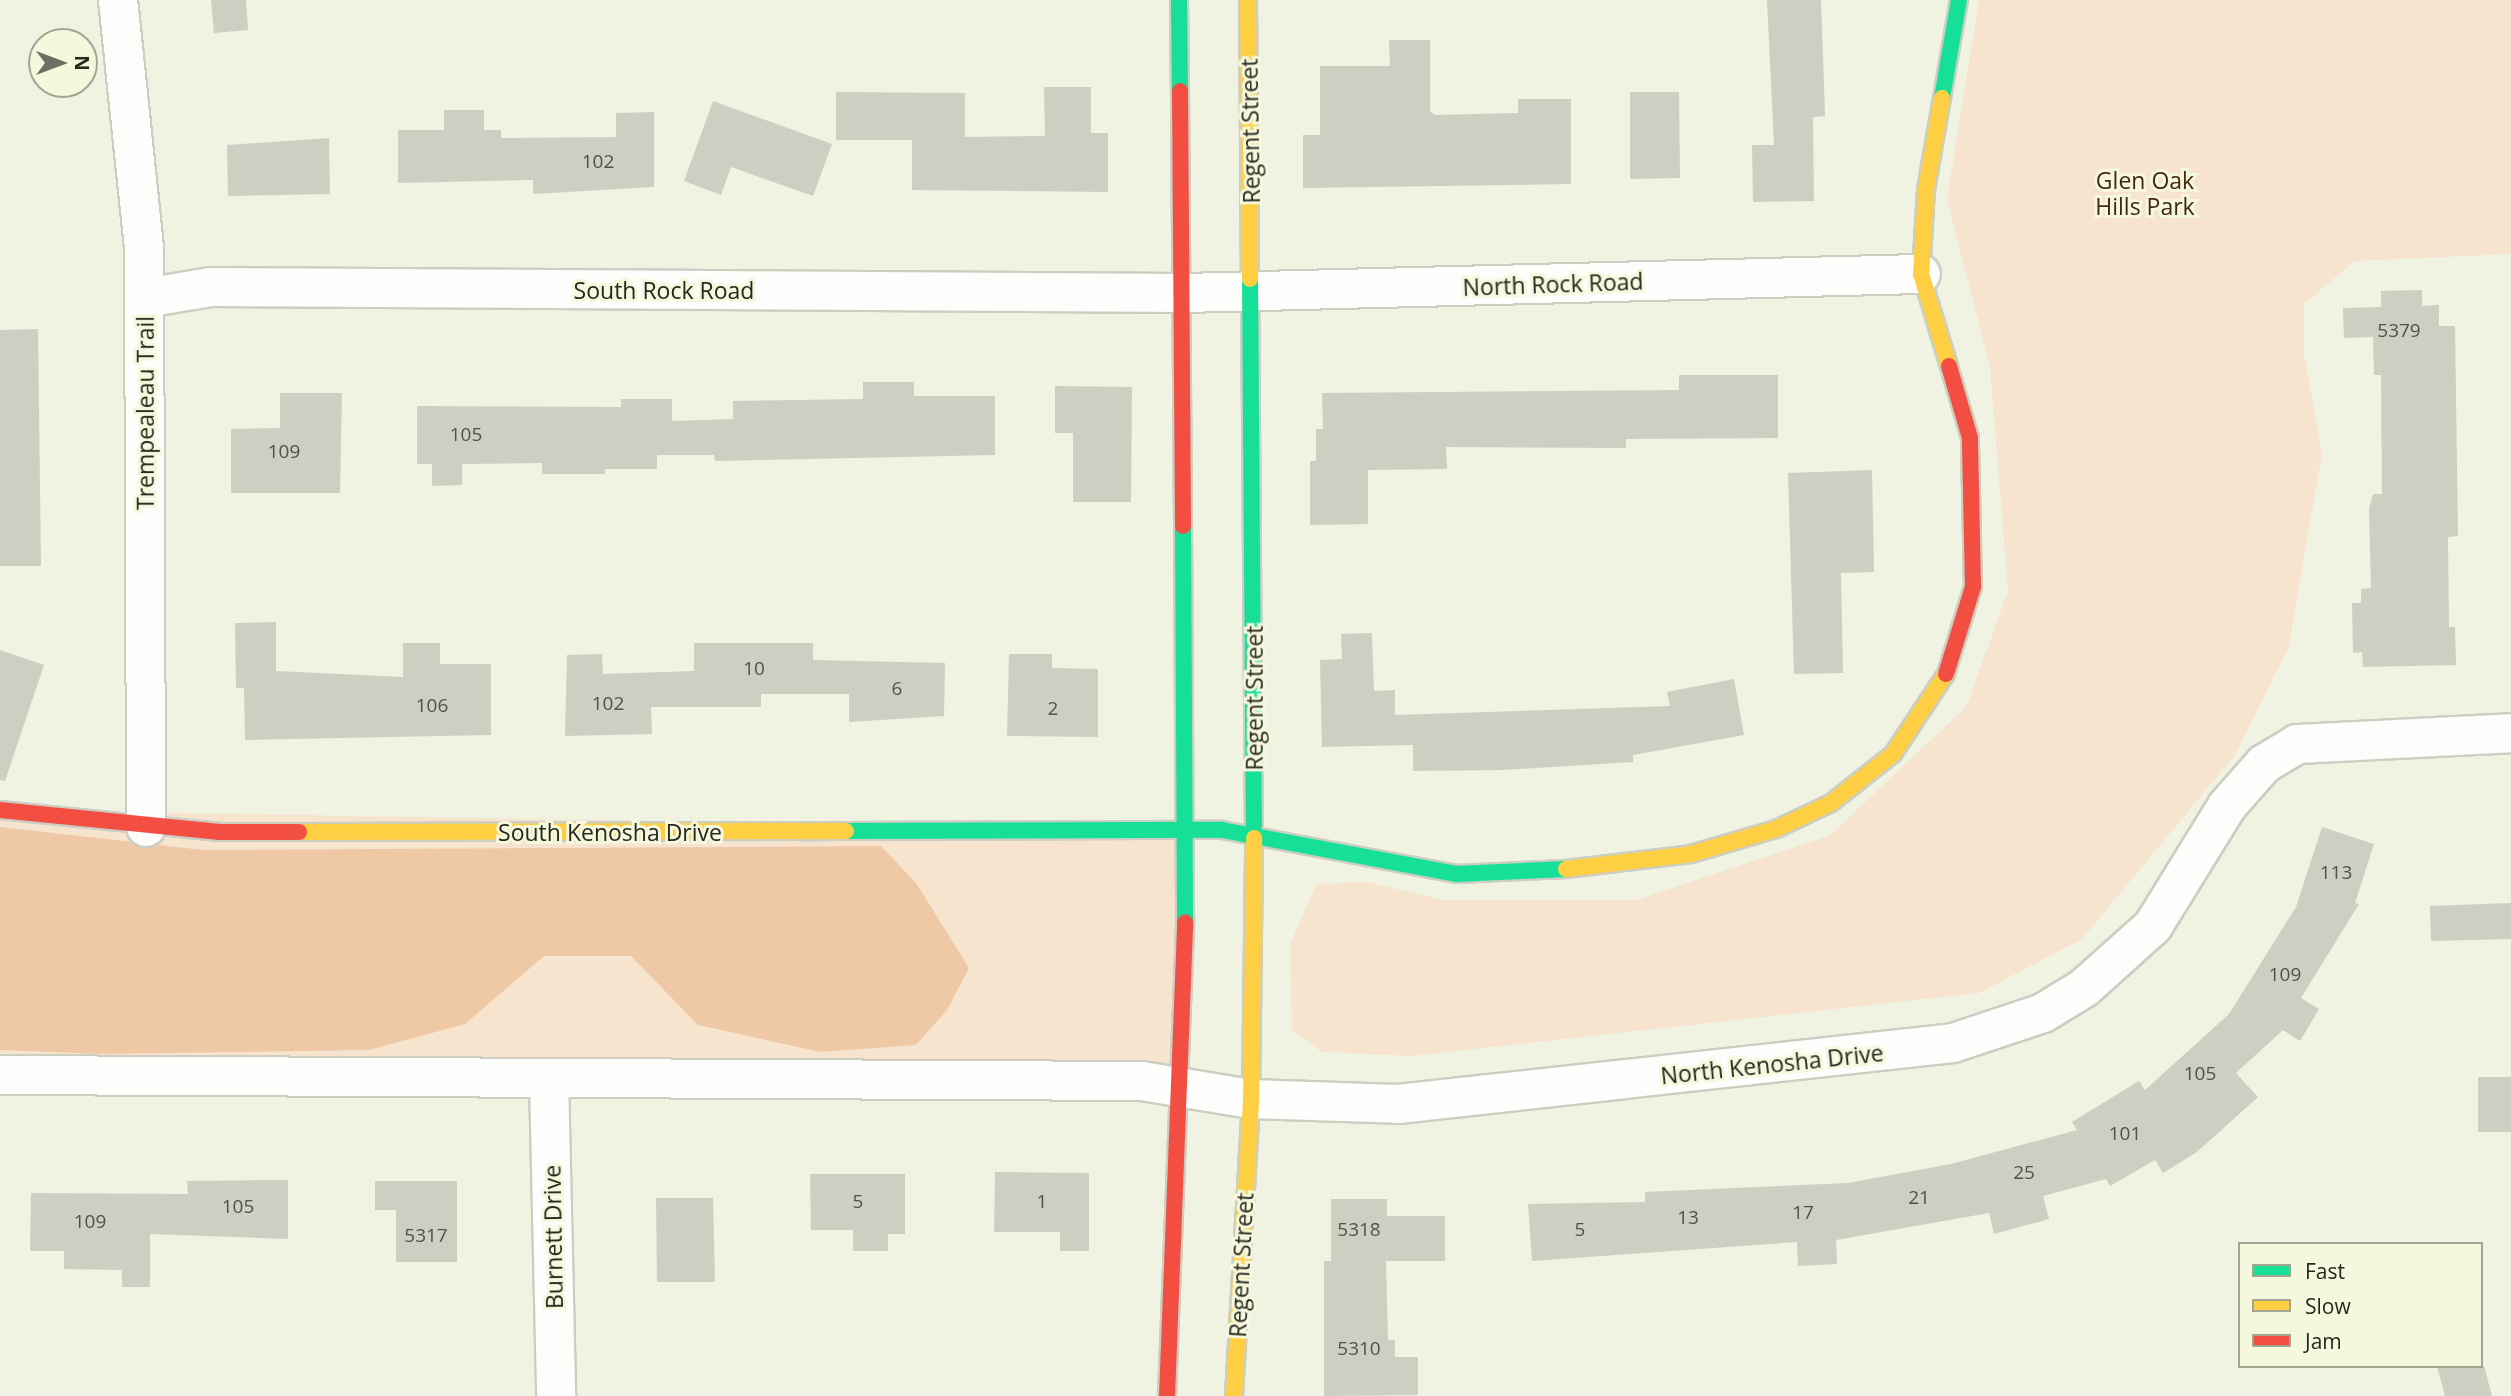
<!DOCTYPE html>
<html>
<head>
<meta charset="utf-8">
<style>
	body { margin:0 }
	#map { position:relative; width:2511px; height:1396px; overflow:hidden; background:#f0f2e2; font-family:"Open Sans",sans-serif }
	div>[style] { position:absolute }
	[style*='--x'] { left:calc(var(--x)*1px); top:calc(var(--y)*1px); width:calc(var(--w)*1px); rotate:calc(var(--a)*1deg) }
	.green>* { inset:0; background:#f7e4cf }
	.forest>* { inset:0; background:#efc8a6 }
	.building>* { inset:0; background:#cfcec2 }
	.roads { filter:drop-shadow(2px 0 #cccec2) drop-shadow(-2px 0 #cccec2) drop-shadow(0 2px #cccec2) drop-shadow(0 -2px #cccec2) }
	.street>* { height:38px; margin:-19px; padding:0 19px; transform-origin:19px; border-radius:19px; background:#fdfdfb }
	.fast>* { height:16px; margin:-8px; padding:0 8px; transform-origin:8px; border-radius:8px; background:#16e098 }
	.slow>* { height:16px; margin:-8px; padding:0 8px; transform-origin:8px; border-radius:8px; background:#ffcf43 }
	.jam>* { height:16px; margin:-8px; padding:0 8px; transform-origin:8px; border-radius:8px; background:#f24e42 }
	span { translate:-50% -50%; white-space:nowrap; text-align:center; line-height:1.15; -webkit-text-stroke:6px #f5f8dc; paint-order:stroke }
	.number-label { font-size:19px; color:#515247 }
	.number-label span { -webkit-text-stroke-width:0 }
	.street-label { font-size:23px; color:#27281e }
	.park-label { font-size:23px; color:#452812 }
	.legend { position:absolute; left:2238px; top:1242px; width:245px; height:126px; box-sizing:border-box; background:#f5f8dc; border:2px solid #a3a590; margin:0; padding:9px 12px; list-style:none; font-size:21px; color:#27281e }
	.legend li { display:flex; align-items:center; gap:14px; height:35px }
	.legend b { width:35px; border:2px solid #a3a590 }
	.north { position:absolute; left:28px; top:28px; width:70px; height:70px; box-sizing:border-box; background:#f5f8dc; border:2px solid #a3a590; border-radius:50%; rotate:90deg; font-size:19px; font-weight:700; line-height:28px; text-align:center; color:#27281e }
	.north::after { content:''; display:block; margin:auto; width:24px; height:32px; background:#6d6f63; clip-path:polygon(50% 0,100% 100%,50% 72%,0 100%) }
</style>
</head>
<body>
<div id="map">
	<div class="green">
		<div style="clip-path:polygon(1979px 0,2511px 0,2511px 254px,2355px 261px,2304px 304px,2304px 354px,2322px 453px,2289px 646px,2235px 755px,2082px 939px,1979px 993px,1412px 1056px,1322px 1052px,1292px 1030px,1290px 945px,1316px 884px,1367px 882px,1443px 900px,1637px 900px,1829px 836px,1966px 707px,2008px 591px,1990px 368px,1947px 199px)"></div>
		<div style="clip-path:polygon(0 810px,1186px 830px,1182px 1087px,0 1075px)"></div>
	</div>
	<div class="forest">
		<div style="clip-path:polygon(0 827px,203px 850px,881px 846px,916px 883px,969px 968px,947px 1010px,916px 1045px,820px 1052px,698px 1025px,631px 956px,544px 956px,465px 1024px,369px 1050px,100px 1054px,0 1050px)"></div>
	</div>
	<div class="building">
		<div style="clip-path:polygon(211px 0,246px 0,248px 30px,214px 33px)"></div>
		<div style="clip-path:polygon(1767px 0,1821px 0,1825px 116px,1813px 117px,1814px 201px,1753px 202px,1752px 145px,1774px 145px)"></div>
		<div style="clip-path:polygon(1389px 40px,1430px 40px,1430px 111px,1435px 115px,1518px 113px,1518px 99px,1571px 99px,1571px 184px,1303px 188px,1303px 135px,1320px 135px,1320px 66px,1390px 66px)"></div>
		<div style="clip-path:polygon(1044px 87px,1091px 87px,1091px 133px,1108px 133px,1108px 192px,912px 190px,912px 140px,836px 140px,836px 92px,965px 93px,965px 137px,1045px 136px)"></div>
		<div style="clip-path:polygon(1630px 92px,1679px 92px,1680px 178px,1630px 179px)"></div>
		<div style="clip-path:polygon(713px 101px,832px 144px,813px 196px,731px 167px,721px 195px,684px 181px)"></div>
		<div style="clip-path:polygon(444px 110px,484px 110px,484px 130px,501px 130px,501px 138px,616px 137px,616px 113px,654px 112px,654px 187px,533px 194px,533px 180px,398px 183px,398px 130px,444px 130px)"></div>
		<div style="clip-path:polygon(329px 138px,330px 194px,228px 196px,227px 145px)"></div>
		<div style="clip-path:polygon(2422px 290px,2422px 306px,2439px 305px,2439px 326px,2455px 326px,2458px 536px,2448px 537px,2449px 627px,2455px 627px,2456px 665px,2363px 667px,2362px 652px,2353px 653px,2352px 603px,2361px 603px,2361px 589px,2371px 588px,2369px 509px,2373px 494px,2382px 494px,2381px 375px,2374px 375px,2373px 337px,2344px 338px,2343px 308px,2381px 307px,2381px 291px)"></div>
		<div style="clip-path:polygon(38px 329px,41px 566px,0 566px,0 330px)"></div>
		<div style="clip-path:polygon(1679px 375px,1778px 375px,1778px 438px,1626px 439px,1626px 448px,1446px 447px,1447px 469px,1368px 470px,1368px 524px,1310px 525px,1310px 461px,1316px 461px,1316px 429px,1323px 429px,1322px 393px,1679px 390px)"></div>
		<div style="clip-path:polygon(863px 382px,914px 382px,914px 396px,995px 396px,995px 455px,715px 461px,714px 455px,657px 455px,657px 469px,605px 469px,605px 474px,542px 474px,542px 463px,462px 464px,462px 485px,432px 486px,432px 464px,417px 464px,417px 406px,621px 407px,621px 399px,672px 399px,672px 421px,733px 419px,733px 401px,863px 399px)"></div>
		<div style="clip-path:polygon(1055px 386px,1132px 387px,1131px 502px,1073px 502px,1073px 433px,1055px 433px)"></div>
		<div style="clip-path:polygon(280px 393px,342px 393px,340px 493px,231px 493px,231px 429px,280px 428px)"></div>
		<div style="clip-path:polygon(1872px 470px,1874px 572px,1841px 573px,1843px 673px,1794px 674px,1788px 473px)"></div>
		<div style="clip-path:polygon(276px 622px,276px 671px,403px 677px,403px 643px,440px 643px,440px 664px,491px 664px,491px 735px,245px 740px,244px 688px,236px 688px,235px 623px)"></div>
		<div style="clip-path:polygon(1372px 633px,1374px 691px,1395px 690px,1395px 715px,1670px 706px,1667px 692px,1734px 679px,1744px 735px,1633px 755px,1633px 762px,1503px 770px,1413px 771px,1413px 745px,1322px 747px,1320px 660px,1342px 659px,1341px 634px)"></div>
		<div style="clip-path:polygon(694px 643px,813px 643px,813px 660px,945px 663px,944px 716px,849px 722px,849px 694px,761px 694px,761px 707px,651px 707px,652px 734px,565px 736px,567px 655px,602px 654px,603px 674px,694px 671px)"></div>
		<div style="clip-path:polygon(0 650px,44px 665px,5px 781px,0 780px)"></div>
		<div style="clip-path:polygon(1009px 654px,1052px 654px,1052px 668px,1098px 669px,1098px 737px,1007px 736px)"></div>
		<div style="clip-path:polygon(2322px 827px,2374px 844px,2355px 903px,2359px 904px,2301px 998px,2319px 1009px,2300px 1041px,2283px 1030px,2236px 1073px,2258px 1097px,2197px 1152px,2163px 1173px,2155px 1160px,2110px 1186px,2106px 1179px,2043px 1196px,2049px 1219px,1994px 1234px,1989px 1213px,1836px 1240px,1837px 1264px,1798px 1266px,1797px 1242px,1532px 1261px,1528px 1204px,1645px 1202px,1645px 1192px,1848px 1183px,1951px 1164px,2077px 1130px,2072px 1122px,2139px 1081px,2145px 1090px,2229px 1014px,2296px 907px)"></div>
		<div style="clip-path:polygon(2511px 903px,2511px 939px,2431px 941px,2430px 906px)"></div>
		<div style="clip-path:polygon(2478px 1077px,2511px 1077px,2511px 1132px,2478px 1132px)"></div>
		<div style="clip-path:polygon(995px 1172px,1089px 1173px,1089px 1251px,1060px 1251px,1060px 1232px,994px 1232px)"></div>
		<div style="clip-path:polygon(810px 1174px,905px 1174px,905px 1234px,888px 1234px,888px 1251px,853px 1251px,853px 1230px,811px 1230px)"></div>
		<div style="clip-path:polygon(288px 1180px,288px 1239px,150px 1234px,150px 1287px,122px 1287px,122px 1270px,64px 1269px,64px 1251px,30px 1251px,31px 1193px,188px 1194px,187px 1181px)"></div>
		<div style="clip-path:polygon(375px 1181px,457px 1181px,457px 1262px,396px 1262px,396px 1210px,375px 1210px)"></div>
		<div style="clip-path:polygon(656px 1198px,713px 1198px,715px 1282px,657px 1282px)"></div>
		<div style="clip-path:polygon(1331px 1199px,1387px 1199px,1387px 1216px,1445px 1216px,1445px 1261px,1386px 1261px,1388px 1340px,1395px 1340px,1395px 1357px,1418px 1357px,1418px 1395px,1324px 1396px,1324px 1261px,1331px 1261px)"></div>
		<div style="clip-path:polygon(2437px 1366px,2484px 1366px,2492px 1396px,2445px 1396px)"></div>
	</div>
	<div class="roads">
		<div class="street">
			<div style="--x:118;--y:0;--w:249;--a:84"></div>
			<div style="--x:144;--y:248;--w:579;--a:89.8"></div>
			<div style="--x:145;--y:298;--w:67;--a:-9.5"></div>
			<div style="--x:211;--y:287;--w:973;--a:0.35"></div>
			<div style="--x:1184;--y:293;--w:737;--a:-1.48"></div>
			<div style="--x:0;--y:1075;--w:1142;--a:0.3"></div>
			<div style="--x:1142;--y:1081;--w:110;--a:9.4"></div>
			<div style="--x:1251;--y:1099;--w:147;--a:1.9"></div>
			<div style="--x:1398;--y:1104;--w:558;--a:-6.27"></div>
			<div style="--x:1953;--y:1043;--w:95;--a:-18.4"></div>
			<div style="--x:2043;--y:1013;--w:48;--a:-31.4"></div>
			<div style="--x:2084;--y:988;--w:93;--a:-41.9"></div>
			<div style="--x:2153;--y:926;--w:141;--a:-58.3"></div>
			<div style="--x:2227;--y:806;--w:56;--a:-48.6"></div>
			<div style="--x:2264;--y:764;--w:39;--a:-31"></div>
			<div style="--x:2297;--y:744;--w:214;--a:-2.9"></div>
			<div style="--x:549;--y:1079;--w:317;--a:88.7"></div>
		</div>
		<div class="fast">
			<div style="--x:1179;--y:0;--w:91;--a:89.4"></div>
			<div style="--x:1942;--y:98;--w:99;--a:-80.2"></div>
			<div style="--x:1250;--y:279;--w:559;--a:89.59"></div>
			<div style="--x:1183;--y:526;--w:396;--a:89.7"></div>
			<div style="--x:846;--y:831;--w:376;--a:-0.2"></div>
			<div style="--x:1222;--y:830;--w:238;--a:10.6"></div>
			<div style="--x:1456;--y:874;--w:110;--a:-2.6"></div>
		</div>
		<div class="slow">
			<div style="--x:1248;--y:0;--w:279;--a:89.6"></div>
			<div style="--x:1942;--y:98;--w:93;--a:99.9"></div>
			<div style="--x:1926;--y:190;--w:84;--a:93.4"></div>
			<div style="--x:1921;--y:274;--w:96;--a:73.1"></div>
			<div style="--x:299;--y:832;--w:547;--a:-0.1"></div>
			<div style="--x:1566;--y:869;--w:126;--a:-6.8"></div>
			<div style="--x:1691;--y:854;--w:89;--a:-16.4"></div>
			<div style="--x:1776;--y:829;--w:61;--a:-25.3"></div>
			<div style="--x:1831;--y:803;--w:79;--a:-38.3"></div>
			<div style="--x:1893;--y:754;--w:96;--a:-56.5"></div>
			<div style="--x:1234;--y:1396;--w:297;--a:-86.7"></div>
			<div style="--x:1251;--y:1099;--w:261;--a:-89.3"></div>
		</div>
		<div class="jam">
			<div style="--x:1180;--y:91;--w:435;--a:89.6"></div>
			<div style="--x:1946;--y:674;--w:91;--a:-72.8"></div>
			<div style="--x:1973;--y:587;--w:149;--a:-91.2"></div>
			<div style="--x:1970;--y:438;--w:75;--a:-106.3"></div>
			<div style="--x:0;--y:810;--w:221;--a:5.7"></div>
			<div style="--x:220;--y:832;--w:79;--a:0"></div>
			<div style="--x:1167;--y:1396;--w:474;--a:-87.8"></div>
		</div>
	</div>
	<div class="number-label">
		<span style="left:598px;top:162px">102</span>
		<span style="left:2399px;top:331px">5379</span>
		<span style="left:466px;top:435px">105</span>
		<span style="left:284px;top:452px">109</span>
		<span style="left:754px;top:669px">10</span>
		<span style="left:897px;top:689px">6</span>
		<span style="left:608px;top:704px">102</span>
		<span style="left:432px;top:706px">106</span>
		<span style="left:1053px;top:709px">2</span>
		<span style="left:2336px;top:873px">113</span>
		<span style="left:2285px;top:975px">109</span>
		<span style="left:2200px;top:1074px">105</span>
		<span style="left:2125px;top:1134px">101</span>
		<span style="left:2024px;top:1173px">25</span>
		<span style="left:1919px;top:1198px">21</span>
		<span style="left:858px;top:1202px">5</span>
		<span style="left:1042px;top:1202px">1</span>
		<span style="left:238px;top:1207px">105</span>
		<span style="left:1803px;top:1213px">17</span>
		<span style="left:1688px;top:1218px">13</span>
		<span style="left:90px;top:1222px">109</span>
		<span style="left:1359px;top:1230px">5318</span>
		<span style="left:1580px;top:1230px">5</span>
		<span style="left:426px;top:1236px">5317</span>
		<span style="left:1359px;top:1349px">5310</span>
	</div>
	<div class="street-label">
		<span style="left:1250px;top:131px;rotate:-91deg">Regent Street</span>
		<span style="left:1553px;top:284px;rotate:-2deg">North Rock Road</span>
		<span style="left:664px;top:290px">South Rock Road</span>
		<span style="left:145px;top:413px;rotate:-90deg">Trempealeau Trail</span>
		<span style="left:1254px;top:698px;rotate:-90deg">Regent Street</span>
		<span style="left:610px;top:832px">South Kenosha Drive</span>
		<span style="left:1772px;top:1064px;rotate:-6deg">North Kenosha Drive</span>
		<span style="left:553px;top:1237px;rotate:-91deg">Burnett Drive</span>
		<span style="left:1241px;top:1265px;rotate:-87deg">Regent Street</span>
	</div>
	<div class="park-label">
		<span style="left:2145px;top:193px">Glen Oak<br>Hills Park</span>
	</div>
	<ul class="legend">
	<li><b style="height:9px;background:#16e098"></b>Fast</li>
	<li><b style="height:9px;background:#ffcf43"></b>Slow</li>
	<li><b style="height:9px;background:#f24e42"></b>Jam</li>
	</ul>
	<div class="north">N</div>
</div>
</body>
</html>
